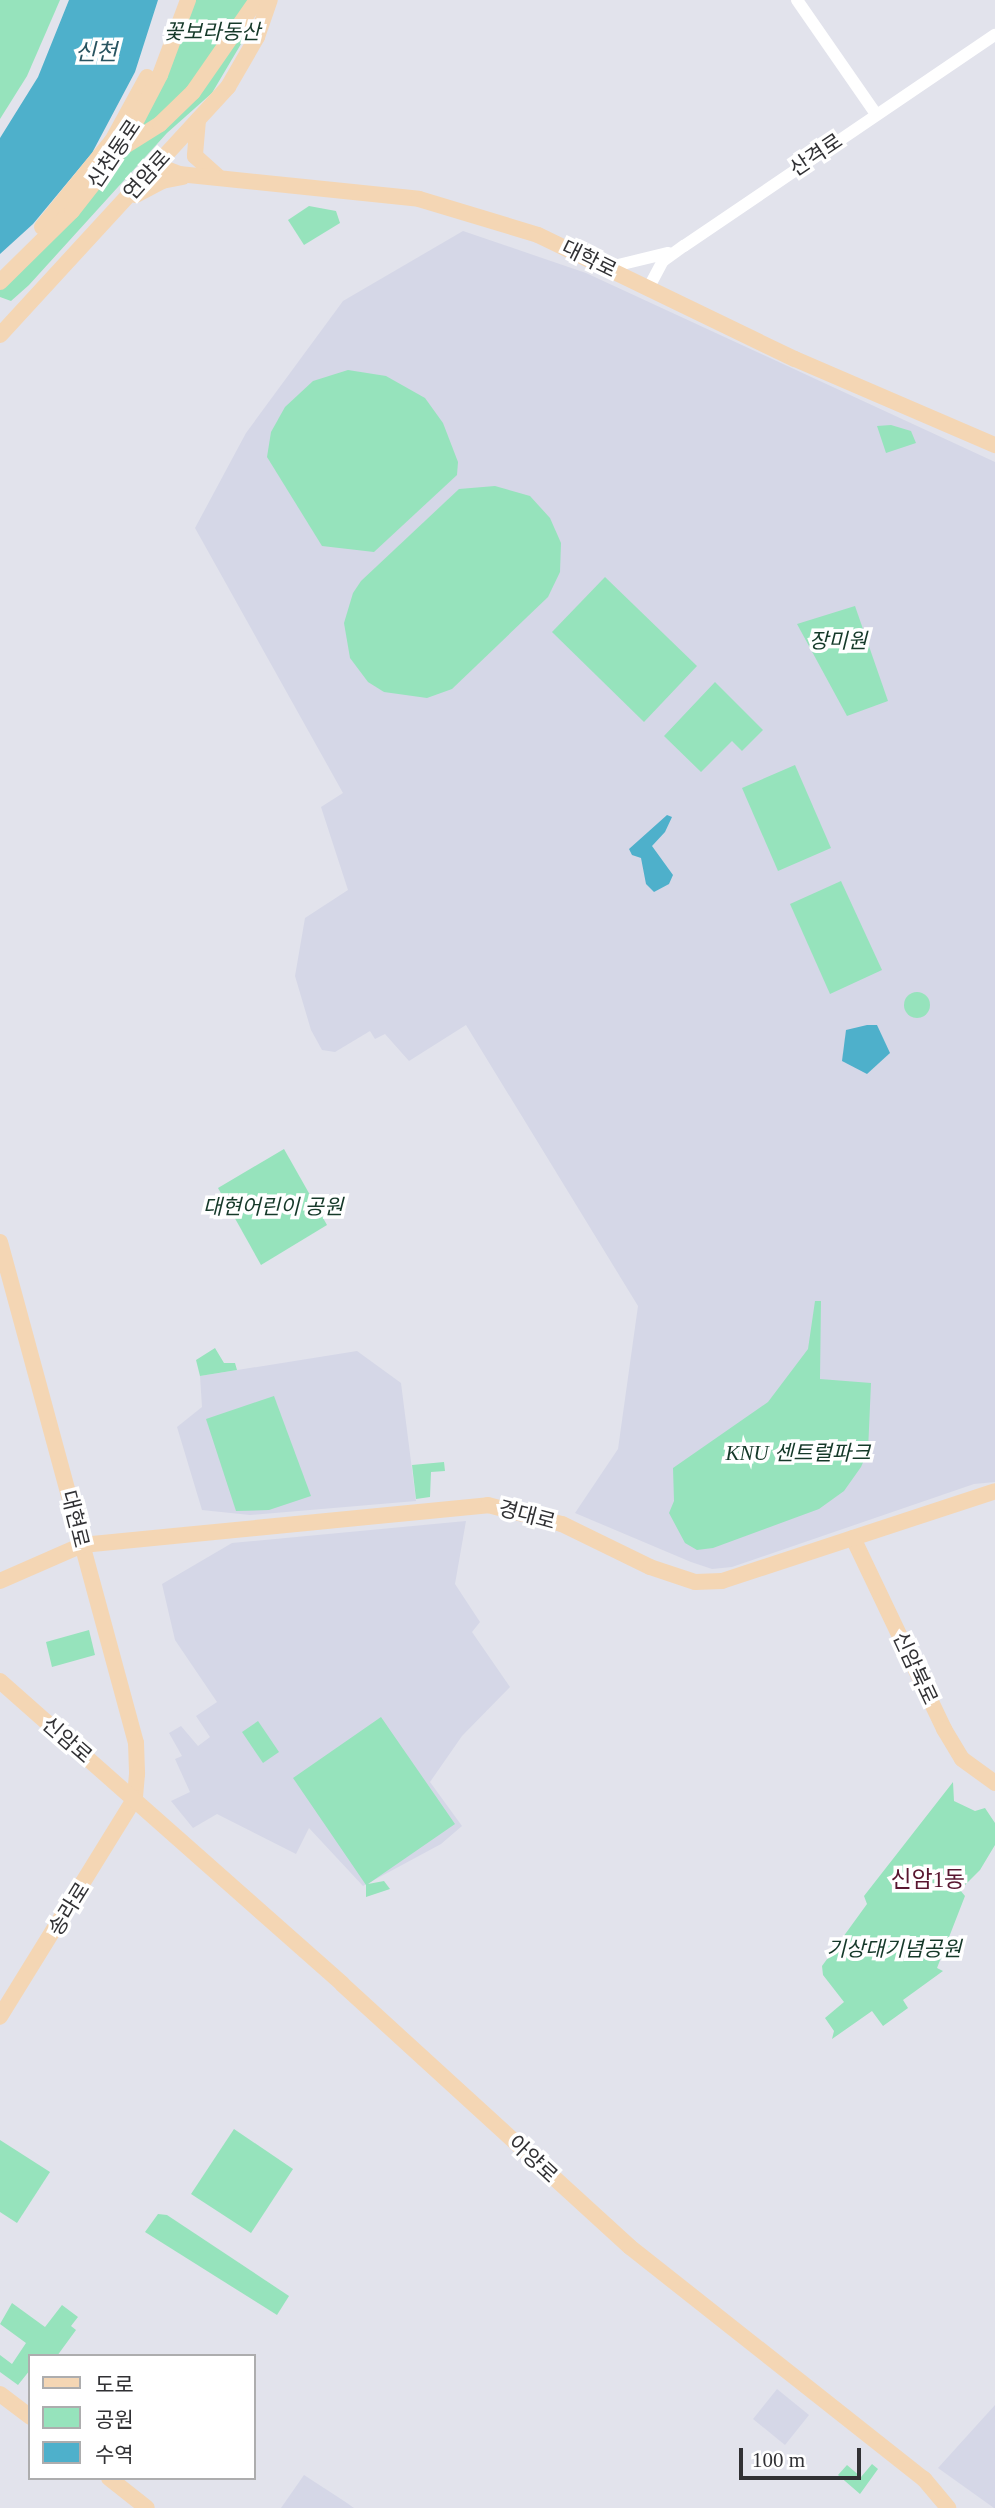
<!DOCTYPE html>
<html>
<head>
<meta charset="utf-8">
<style>
	body { margin:0 }
	#map { position:relative; width:995px; height:2508px; overflow:hidden; background:#e2e3ec; font-family:"Times New Roman","Noto Sans KR",serif }
	div>[style] { position:absolute }
	[style*='--x'] { left:calc(var(--x)*1px); top:calc(var(--y)*1px); width:calc(var(--w)*1px); rotate:calc(var(--a)*1deg) }
	.built>* { inset:0; background:#d5d7e7 }
	.green>* { inset:0; background:#96e3bc }
	.round { border-radius:50% }
	.water>* { inset:0; background:#4eb0cb }
	.minor>* { height:12px; margin:-6px; padding:0 6px; transform-origin:6px; border-radius:6px; background:#fff }
	.major>* { height:16px; margin:-8px; padding:0 8px; transform-origin:8px; border-radius:8px; background:#f4d6b4 }
	span { translate:-50% -50%; white-space:nowrap; text-align:center; line-height:1.15; -webkit-text-stroke:7px #fff; paint-order:stroke }
	.park-label { font-size:21px; color:#153929; font-style:italic }
	.street-label { font-size:21px; color:#313134 }
	.water-label { font-size:23px; color:#295460; font-style:italic }
	.neighbourhood-label { font-size:23px; color:#591630 }
	.legend { position:absolute; left:28px; top:2354px; width:228px; height:126px; box-sizing:border-box; background:#fff; border:2px solid #adadae; margin:0; padding:9px 12px; list-style:none; font-size:21px; color:#313134 }
	.legend li { display:flex; align-items:center; gap:14px; height:35px }
	.legend b { width:35px; border:2px solid #adadae }
	.scale { position:absolute; left:739px; top:2448px; width:122px; height:32px; box-sizing:border-box; border:4px solid #313134; border-top:0; padding-left:9px; font-size:21px; line-height:24px; white-space:nowrap; color:#313134; -webkit-text-stroke:5px #fff; paint-order:stroke }
</style>
</head>
<body>
<div id="map">
	<div class="built">
		<div style="clip-path:polygon(463px 231px,586px 273px,995px 462px,995px 1482px,974px 1484px,732px 1567px,712px 1569px,691px 1562px,575px 1513px,618px 1449px,638px 1306px,466px 1025px,409px 1061px,385px 1034px,375px 1039px,370px 1031px,335px 1052px,322px 1050px,311px 1030px,295px 976px,305px 918px,348px 890px,321px 807px,343px 793px,195px 528px,246px 433px,343px 301px)"></div>
		<div style="clip-path:polygon(357px 1351px,401px 1383px,416px 1501px,250px 1515px,202px 1510px,177px 1427px,202px 1407px,200px 1376px)"></div>
		<div style="clip-path:polygon(466px 1521px,455px 1584px,480px 1622px,472px 1632px,510px 1687px,462px 1736px,430px 1782px,462px 1826px,441px 1844px,363px 1886px,309px 1828px,296px 1854px,217px 1814px,193px 1828px,171px 1801px,190px 1792px,175px 1759px,182px 1756px,169px 1733px,181px 1726px,198px 1746px,210px 1737px,196px 1716px,217px 1702px,175px 1640px,162px 1584px,232px 1543px)"></div>
		<div style="clip-path:polygon(777px 2389px,809px 2415px,785px 2445px,753px 2419px)"></div>
		<div style="clip-path:polygon(995px 2405px,995px 2508px,994px 2508px,938px 2468px)"></div>
		<div style="clip-path:polygon(304px 2475px,344px 2501px,354px 2508px,281px 2508px)"></div>
	</div>
	<div class="green">
		<div style="clip-path:polygon(0 0,60px 0,27px 76px,0 119px)"></div>
		<div style="clip-path:polygon(191px 0,258px 0,241px 44px,212px 93px,167px 133px,29px 285px,11px 301px,0 297px,0 289px,86px 200px)"></div>
		<div style="clip-path:polygon(309px 206px,336px 211px,340px 223px,304px 245px,288px 220px)"></div>
		<div style="clip-path:polygon(348px 370px,386px 376px,425px 398px,443px 423px,458px 462px,457px 475px,374px 552px,322px 546px,267px 457px,271px 432px,285px 407px,313px 381px)"></div>
		<div style="clip-path:polygon(891px 425px,911px 431px,916px 443px,886px 453px,877px 426px)"></div>
		<div style="clip-path:polygon(495px 486px,530px 496px,550px 518px,561px 543px,560px 572px,548px 597px,452px 689px,427px 698px,384px 692px,368px 682px,350px 658px,344px 623px,353px 593px,361px 581px,459px 489px)"></div>
		<div style="clip-path:polygon(605px 577px,697px 666px,644px 722px,552px 632px)"></div>
		<div style="clip-path:polygon(855px 606px,888px 701px,847px 716px,797px 624px)"></div>
		<div style="clip-path:polygon(715px 682px,763px 730px,742px 751px,732px 741px,701px 772px,664px 736px)"></div>
		<div style="clip-path:polygon(795px 765px,831px 848px,778px 871px,742px 788px)"></div>
		<div style="clip-path:polygon(841px 881px,882px 970px,830px 994px,790px 904px)"></div>
		<div class="round" style="left:904px;top:992px;width:26px;height:26px"></div>
		<div style="clip-path:polygon(284px 1149px,327px 1225px,261px 1265px,218px 1188px)"></div>
		<div style="clip-path:polygon(815px 1301px,821px 1301px,820px 1379px,871px 1383px,868px 1451px,861px 1467px,844px 1491px,819px 1509px,713px 1548px,697px 1550px,685px 1543px,669px 1513px,674px 1501px,673px 1468px,768px 1402px,808px 1349px)"></div>
		<div style="clip-path:polygon(215px 1348px,224px 1363px,235px 1363px,237px 1370px,200px 1376px,196px 1360px)"></div>
		<div style="clip-path:polygon(274px 1396px,311px 1496px,269px 1510px,236px 1511px,206px 1419px)"></div>
		<div style="clip-path:polygon(444px 1462px,445px 1471px,431px 1472px,430px 1497px,416px 1499px,412px 1465px)"></div>
		<div style="clip-path:polygon(89px 1630px,95px 1655px,52px 1667px,46px 1642px)"></div>
		<div style="clip-path:polygon(381px 1717px,455px 1824px,368px 1884px,384px 1881px,390px 1889px,366px 1897px,366px 1885px,293px 1778px)"></div>
		<div style="clip-path:polygon(258px 1721px,279px 1752px,263px 1763px,242px 1732px)"></div>
		<div style="clip-path:polygon(953px 1782px,954px 1801px,975px 1811px,985px 1808px,995px 1823px,995px 1845px,980px 1870px,960px 1890px,965px 1896px,937px 1968px,943px 1971px,903px 2000px,908px 2008px,883px 2026px,872px 2011px,832px 2039px,834px 2031px,825px 2018px,844px 2002px,823px 1975px,822px 1966px,867px 1904px,864px 1896px)"></div>
		<div style="clip-path:polygon(234px 2129px,293px 2169px,251px 2233px,191px 2194px)"></div>
		<div style="clip-path:polygon(0 2140px,50px 2172px,17px 2223px,0 2212px)"></div>
		<div style="clip-path:polygon(158px 2214px,167px 2215px,289px 2296px,277px 2315px,145px 2232px)"></div>
		<div style="clip-path:polygon(12px 2303px,45px 2327px,62px 2305px,78px 2317px,71px 2326px,76px 2330px,57px 2356px,30px 2356px,30px 2370px,18px 2385px,0 2372px,0 2355px,12px 2364px,26px 2343px,0 2324px)"></div>
		<div style="clip-path:polygon(872px 2464px,878px 2469px,860px 2494px,838px 2475px,847px 2465px,861px 2477px)"></div>
	</div>
	<div class="water">
		<div style="clip-path:polygon(69px 0,158px 0,135px 72px,92px 153px,33px 224px,0 254px,0 138px,38px 77px)"></div>
		<div style="clip-path:polygon(667px 815px,672px 817px,665px 832px,652px 846px,673px 875px,669px 884px,654px 892px,646px 884px,641px 858px,632px 855px,629px 849px)"></div>
		<div style="clip-path:polygon(867px 1025px,877px 1025px,890px 1053px,867px 1074px,842px 1061px,846px 1030px)"></div>
	</div>
	<div class="minor">
		<div style="--x:797;--y:0;--w:139;--a:55.3"></div>
		<div style="--x:610;--y:267;--w:60;--a:-13.6"></div>
		<div style="--x:649;--y:287;--w:30;--a:-62"></div>
		<div style="--x:663;--y:261;--w:26;--a:-36"></div>
		<div style="--x:684;--y:246;--w:376;--a:-34.2"></div>
	</div>
	<div class="major">
		<div style="--x:198;--y:120;--w:36;--a:95"></div>
		<div style="--x:195;--y:156;--w:31;--a:42"></div>
		<div style="--x:125;--y:146;--w:41;--a:-32.2"></div>
		<div style="--x:160;--y:124;--w:46;--a:-44.1"></div>
		<div style="--x:193;--y:92;--w:112;--a:-55.2"></div>
		<div style="--x:156;--y:165;--w:25;--a:21"></div>
		<div style="--x:179;--y:174;--w:241;--a:5.9"></div>
		<div style="--x:419;--y:199;--w:124;--a:16.8"></div>
		<div style="--x:538;--y:235;--w:285;--a:25.8"></div>
		<div style="--x:795;--y:359;--w:218;--a:23.3"></div>
		<div style="--x:136;--y:195;--w:30;--a:-28"></div>
		<div style="--x:162;--y:181;--w:21;--a:-11"></div>
		<div style="--x:42;--y:227;--w:111;--a:-50.9"></div>
		<div style="--x:112;--y:141;--w:73;--a:-61.3"></div>
		<div style="--x:0;--y:282;--w:101;--a:-44.6"></div>
		<div style="--x:72;--y:211;--w:83;--a:-51.9"></div>
		<div style="--x:123;--y:146;--w:80;--a:-62.5"></div>
		<div style="--x:160;--y:75;--w:80;--a:-69.5"></div>
		<div style="--x:0;--y:335;--w:337;--a:-47.4"></div>
		<div style="--x:228;--y:87;--w:58;--a:-59.9"></div>
		<div style="--x:257;--y:37;--w:39;--a:-71"></div>
		<div style="--x:0;--y:1242;--w:519;--a:74.81"></div>
		<div style="--x:136;--y:1743;--w:31;--a:88"></div>
		<div style="--x:137;--y:1774;--w:24;--a:95"></div>
		<div style="--x:135;--y:1798;--w:257;--a:121.7"></div>
		<div style="--x:853;--y:1538;--w:212;--a:64.5"></div>
		<div style="--x:944;--y:1729;--w:35;--a:59"></div>
		<div style="--x:962;--y:1759;--w:41;--a:36"></div>
		<div style="--x:0;--y:1581;--w:90;--a:-23.7"></div>
		<div style="--x:82;--y:1545;--w:408;--a:-5.6"></div>
		<div style="--x:488;--y:1505;--w:76;--a:14.4"></div>
		<div style="--x:562;--y:1524;--w:98;--a:26"></div>
		<div style="--x:650;--y:1567;--w:47;--a:18.4"></div>
		<div style="--x:695;--y:1582;--w:27;--a:-2"></div>
		<div style="--x:722;--y:1581;--w:287;--a:-18.2"></div>
		<div style="--x:0;--y:1681;--w:457;--a:41.5"></div>
		<div style="--x:342;--y:1984;--w:390;--a:42.4"></div>
		<div style="--x:630;--y:2247;--w:375;--a:38.3"></div>
		<div style="--x:924;--y:2479;--w:38;--a:50"></div>
		<div style="--x:0;--y:2394;--w:38;--a:37"></div>
		<div style="--x:109;--y:2478;--w:48;--a:38.3"></div>
	</div>
	<div class="park-label">
		<span style="left:212px;top:32px">꽃보라동산</span>
		<span style="left:838px;top:641px">장미원</span>
		<span style="left:273px;top:1207px">대현어린이 공원</span>
		<span style="left:798px;top:1453px">KNU 센트럴파크</span>
		<span style="left:894px;top:1949px">기상대기념공원</span>
	</div>
	<div class="street-label">
		<span style="left:114px;top:154px;rotate:-56deg">신천동로</span>
		<span style="left:816px;top:155px;rotate:-34deg">산격로</span>
		<span style="left:147px;top:175px;rotate:-48deg">연암로</span>
		<span style="left:589px;top:259px;rotate:26deg">대학로</span>
		<span style="left:527px;top:1515px;rotate:15deg">경대로</span>
		<span style="left:75px;top:1519px;rotate:76deg">대현로</span>
		<span style="left:915px;top:1668px;rotate:65deg">신암북로</span>
		<span style="left:67px;top:1740px;rotate:41deg">신암로</span>
		<span style="left:69px;top:1909px;rotate:-58deg">송라로</span>
		<span style="left:533px;top:2159px;rotate:43deg">아양로</span>
	</div>
	<div class="water-label">
		<span style="left:96px;top:53px">신천</span>
	</div>
	<div class="neighbourhood-label">
		<span style="left:928px;top:1880px">신암1동</span>
	</div>
	<ul class="legend">
	<li><b style="height:9px;background:#f4d6b4"></b>도로</li>
	<li><b style="height:19px;background:#96e3bc"></b>공원</li>
	<li><b style="height:19px;background:#4eb0cb"></b>수역</li>
	</ul>
	<div class="scale">100 m</div>
</div>
</body>
</html>
